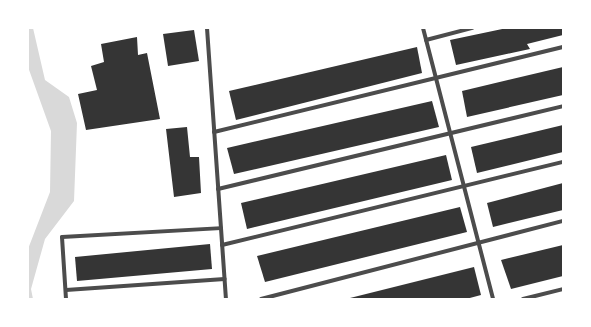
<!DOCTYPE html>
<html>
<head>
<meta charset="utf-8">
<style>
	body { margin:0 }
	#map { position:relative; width:591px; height:327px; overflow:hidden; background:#fff; font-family:Rubik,sans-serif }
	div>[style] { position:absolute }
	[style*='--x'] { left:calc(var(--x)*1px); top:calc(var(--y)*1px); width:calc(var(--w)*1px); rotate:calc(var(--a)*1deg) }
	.water>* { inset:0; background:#d9d9d9 }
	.building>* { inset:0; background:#353535 }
	.minor>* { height:4px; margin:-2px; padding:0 2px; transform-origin:2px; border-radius:2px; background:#4c4c4c }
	span { translate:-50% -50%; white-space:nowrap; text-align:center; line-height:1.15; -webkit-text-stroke:3.5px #fff; paint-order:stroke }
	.frame { position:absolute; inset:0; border:29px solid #fff; pointer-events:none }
</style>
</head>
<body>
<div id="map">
	<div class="water">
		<div style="clip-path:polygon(28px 28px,33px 28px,45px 80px,69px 97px,77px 123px,74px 201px,45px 239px,31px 289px,33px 299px,28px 299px,28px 249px,50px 192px,51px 131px,28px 67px)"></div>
	</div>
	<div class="building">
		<div style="clip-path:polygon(507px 28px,563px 28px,563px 35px,527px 44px,530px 49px,456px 65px,450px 40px)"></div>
		<div style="clip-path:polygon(194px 30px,199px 61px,168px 66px,163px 34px)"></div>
		<div style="clip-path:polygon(137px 37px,138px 55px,147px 53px,160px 119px,86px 130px,78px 94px,97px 90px,91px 66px,104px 62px,101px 44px)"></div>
		<div style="clip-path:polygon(417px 47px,422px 73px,236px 120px,229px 91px)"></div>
		<div style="clip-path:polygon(563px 67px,563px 95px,467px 117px,462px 91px)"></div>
		<div style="clip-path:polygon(432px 101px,439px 127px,234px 174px,227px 148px)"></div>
		<div style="clip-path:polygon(563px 125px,563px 152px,477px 173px,471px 147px)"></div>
		<div style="clip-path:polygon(187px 127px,190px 157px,199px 157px,201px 193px,174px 197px,166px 129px)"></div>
		<div style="clip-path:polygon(446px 155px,452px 180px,247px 229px,241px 203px)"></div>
		<div style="clip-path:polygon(563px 183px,563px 210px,493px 227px,487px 203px)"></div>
		<div style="clip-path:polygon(460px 207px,467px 232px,265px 282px,257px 256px)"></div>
		<div style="clip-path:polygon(210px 244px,212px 269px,77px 281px,75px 257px)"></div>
		<div style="clip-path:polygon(563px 245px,563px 276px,511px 289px,501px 260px)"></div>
		<div style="clip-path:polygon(474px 267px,481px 295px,466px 299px,346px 299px)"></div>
	</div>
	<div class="minor">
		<div style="--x:207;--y:28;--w:272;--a:86"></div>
		<div style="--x:423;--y:28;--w:280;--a:75.5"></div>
		<div style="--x:426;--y:40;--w:48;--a:-14.6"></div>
		<div style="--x:214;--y:132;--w:359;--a:-13.7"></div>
		<div style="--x:218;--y:189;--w:355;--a:-13.5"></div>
		<div style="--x:222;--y:245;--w:351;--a:-13.7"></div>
		<div style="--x:66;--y:290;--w:159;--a:-4"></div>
		<div style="--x:66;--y:299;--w:62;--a:-93.7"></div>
		<div style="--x:62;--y:237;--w:159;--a:-3.2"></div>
		<div style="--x:261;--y:299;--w:312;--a:-14.5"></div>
		<div style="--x:523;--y:299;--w:41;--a:-14"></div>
	</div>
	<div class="frame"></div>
</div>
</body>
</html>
